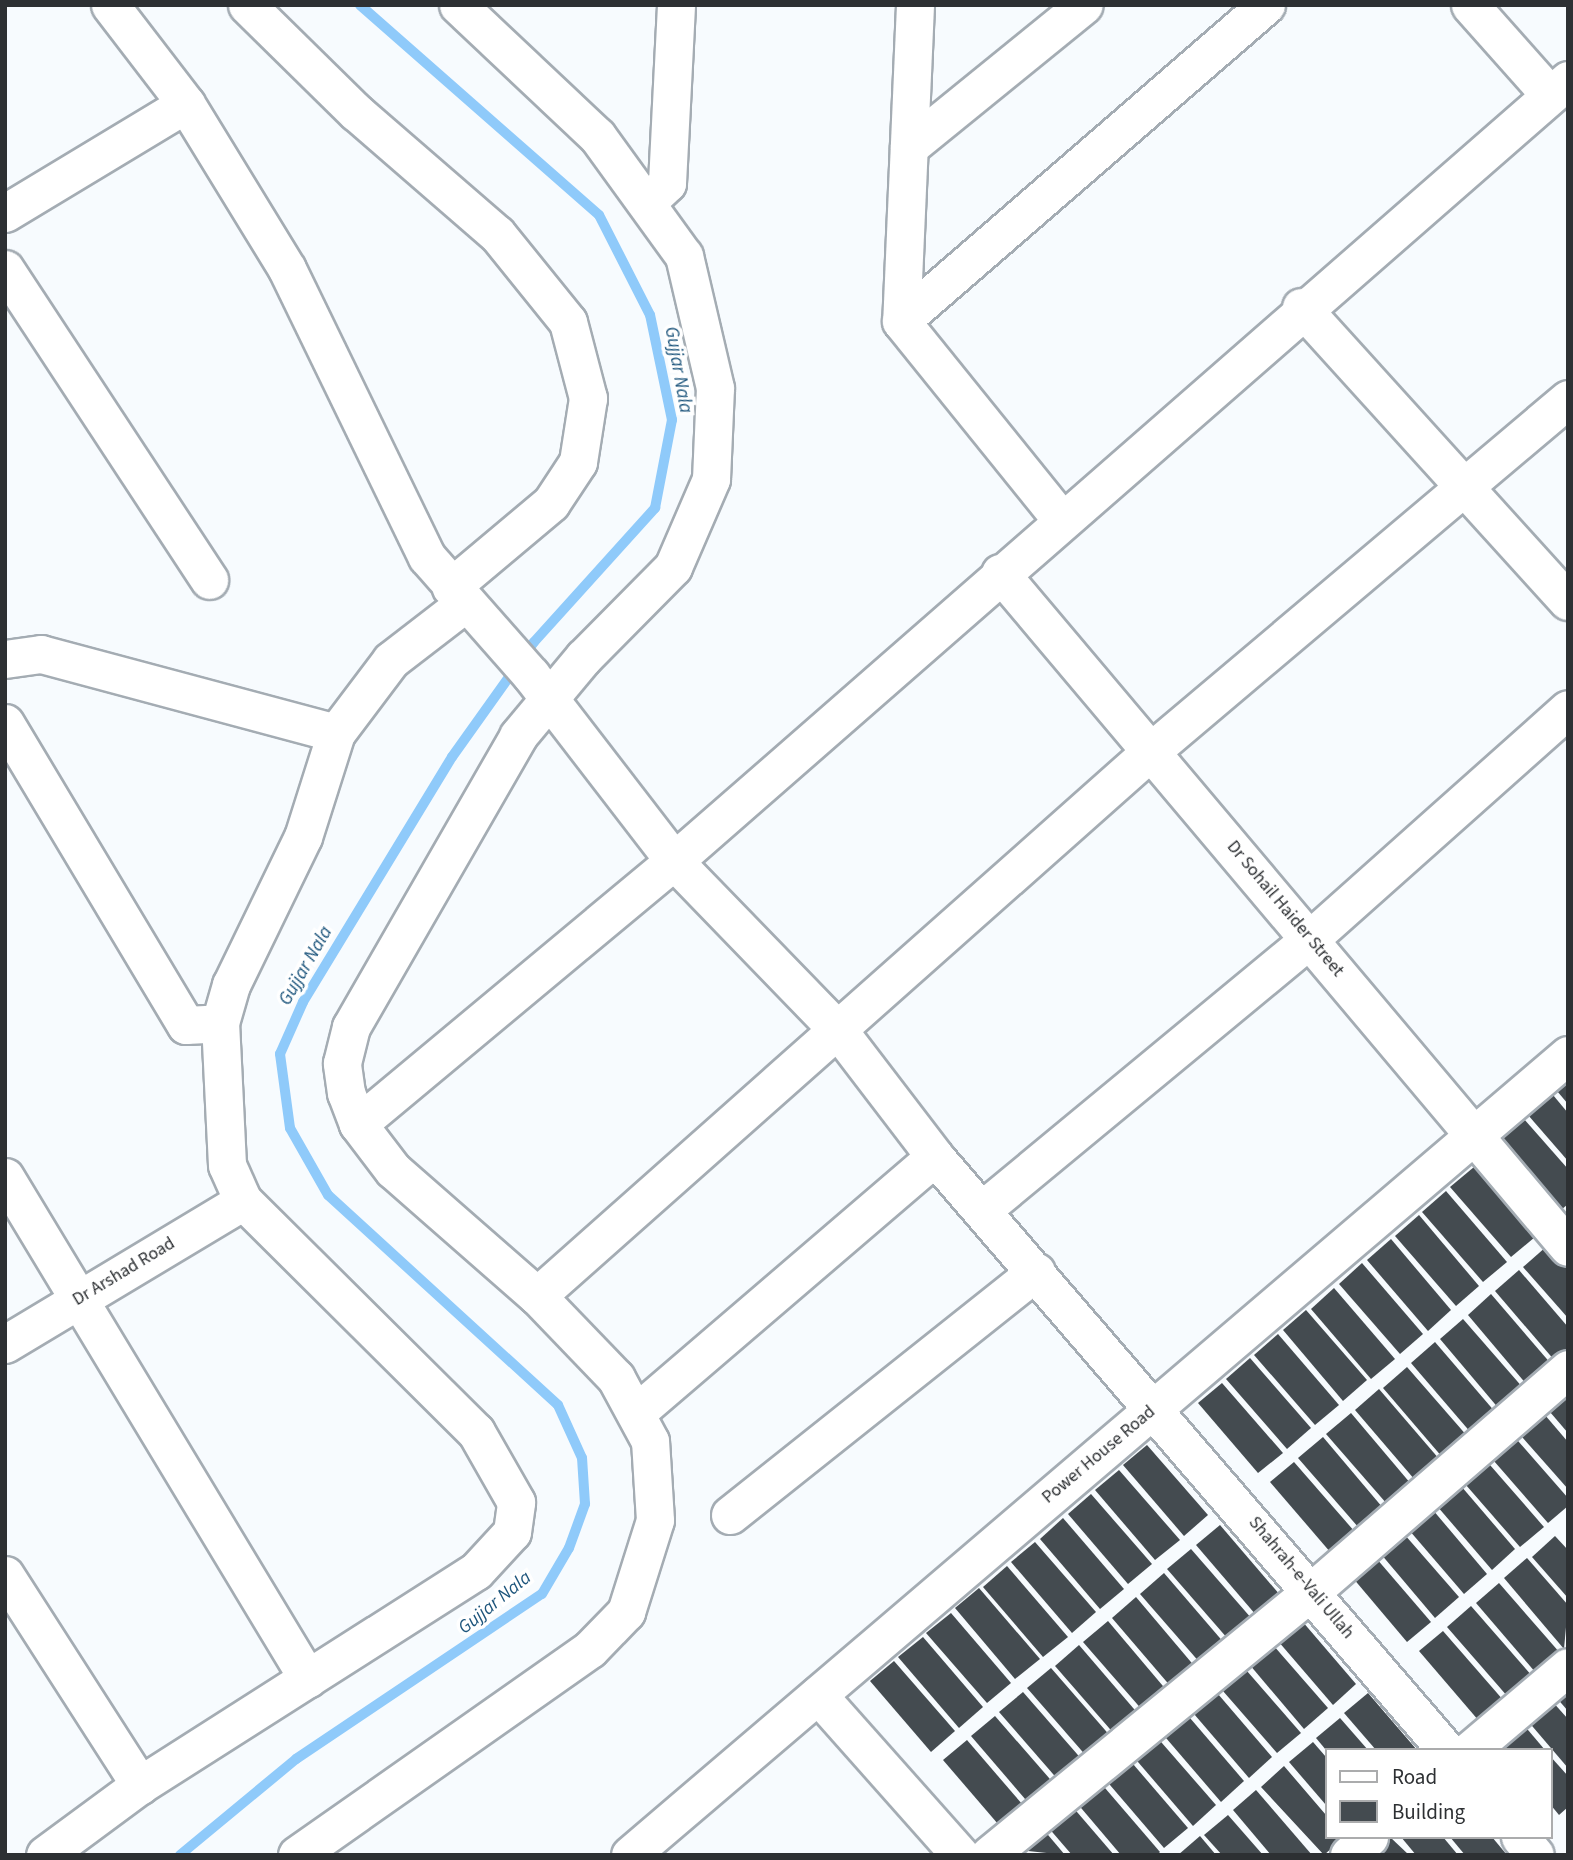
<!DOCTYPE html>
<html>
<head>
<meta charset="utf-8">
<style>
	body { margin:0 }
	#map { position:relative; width:1573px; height:1860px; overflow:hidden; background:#f7fbfe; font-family:"Source Sans 3",sans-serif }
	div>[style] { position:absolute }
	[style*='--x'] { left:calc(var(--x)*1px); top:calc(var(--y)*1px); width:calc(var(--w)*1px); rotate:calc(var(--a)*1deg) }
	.stream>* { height:10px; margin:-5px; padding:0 5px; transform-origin:5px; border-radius:5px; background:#8fcafa }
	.building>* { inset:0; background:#444b50 }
	.roads { filter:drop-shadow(2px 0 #a4acb3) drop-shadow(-2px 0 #a4acb3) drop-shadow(0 2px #a4acb3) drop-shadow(0 -2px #a4acb3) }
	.minor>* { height:37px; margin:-18.5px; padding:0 18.5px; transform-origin:18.5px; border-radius:18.5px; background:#fff }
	span { translate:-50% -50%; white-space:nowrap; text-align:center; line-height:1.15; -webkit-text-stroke:7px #fff; paint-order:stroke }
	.street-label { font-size:18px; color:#2d3033 }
	.water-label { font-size:19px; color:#1d557c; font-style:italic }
	.frame { position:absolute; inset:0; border:7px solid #2d3033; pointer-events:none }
	.legend { position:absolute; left:1325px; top:1748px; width:228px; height:91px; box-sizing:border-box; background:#fff; border:2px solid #abacad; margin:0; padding:9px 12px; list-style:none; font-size:21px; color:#2d3033 }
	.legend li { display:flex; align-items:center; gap:14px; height:35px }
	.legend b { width:35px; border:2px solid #abacad }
</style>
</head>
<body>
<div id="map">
	<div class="stream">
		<div style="--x:180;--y:1855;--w:151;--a:-39.6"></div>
		<div style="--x:296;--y:1759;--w:296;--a:-33.9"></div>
		<div style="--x:542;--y:1594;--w:53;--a:-59.6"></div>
		<div style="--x:569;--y:1548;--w:47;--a:-70"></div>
		<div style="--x:585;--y:1504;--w:46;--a:-93.7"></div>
		<div style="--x:582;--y:1458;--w:58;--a:-114.4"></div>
		<div style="--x:558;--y:1405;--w:311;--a:-137.6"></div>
		<div style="--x:328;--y:1195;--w:77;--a:-119.6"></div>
		<div style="--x:290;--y:1128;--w:75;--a:-97.7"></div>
		<div style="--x:280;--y:1054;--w:57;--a:-66.1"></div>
		<div style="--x:303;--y:1002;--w:287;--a:-58.7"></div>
		<div style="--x:452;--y:757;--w:141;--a:-54.5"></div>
		<div style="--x:534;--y:642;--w:181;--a:-47.9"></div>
		<div style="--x:655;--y:508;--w:90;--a:-79.1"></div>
		<div style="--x:672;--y:420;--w:107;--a:-101.8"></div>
		<div style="--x:650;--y:315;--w:112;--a:-117"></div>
		<div style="--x:599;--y:215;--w:318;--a:-138.7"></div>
	</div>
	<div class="building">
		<div style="clip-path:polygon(1568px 1082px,1568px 1104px,1557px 1091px)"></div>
		<div style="clip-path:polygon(1553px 1095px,1568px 1113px,1568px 1161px,1528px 1115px)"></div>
		<div style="clip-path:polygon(1524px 1119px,1568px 1169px,1568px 1204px,1561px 1210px,1500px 1139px)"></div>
		<div style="clip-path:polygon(1474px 1167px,1535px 1237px,1511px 1257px,1450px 1187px)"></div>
		<div style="clip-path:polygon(1446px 1191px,1507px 1262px,1483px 1282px,1422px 1212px)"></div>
		<div style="clip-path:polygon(1419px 1215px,1479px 1286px,1456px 1306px,1395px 1236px)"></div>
		<div style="clip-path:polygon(1391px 1239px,1451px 1310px,1428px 1331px,1367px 1260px)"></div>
		<div style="clip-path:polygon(1547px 1246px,1568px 1270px,1568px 1318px,1523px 1267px)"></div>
		<div style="clip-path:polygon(1362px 1263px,1423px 1334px,1400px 1354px,1339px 1284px)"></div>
		<div style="clip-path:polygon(1519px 1270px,1568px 1327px,1568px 1351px,1555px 1361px,1495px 1291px)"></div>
		<div style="clip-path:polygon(1334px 1288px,1395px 1359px,1371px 1379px,1311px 1309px)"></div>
		<div style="clip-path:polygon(1491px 1294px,1552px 1365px,1528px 1386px,1468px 1315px)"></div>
		<div style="clip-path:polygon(1306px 1310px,1367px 1380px,1343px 1401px,1283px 1330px)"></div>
		<div style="clip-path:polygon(1463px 1319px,1524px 1389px,1500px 1410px,1440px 1339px)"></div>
		<div style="clip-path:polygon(1278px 1334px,1339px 1405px,1315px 1425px,1254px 1355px)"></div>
		<div style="clip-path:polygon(1435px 1342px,1496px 1413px,1472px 1434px,1411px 1363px)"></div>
		<div style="clip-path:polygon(1250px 1358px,1311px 1428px,1287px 1449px,1226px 1379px)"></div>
		<div style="clip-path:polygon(1407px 1367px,1468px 1437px,1443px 1458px,1383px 1388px)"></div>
		<div style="clip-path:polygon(1222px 1383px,1283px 1453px,1258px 1473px,1198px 1403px)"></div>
		<div style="clip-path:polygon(1568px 1384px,1568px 1433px,1544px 1405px)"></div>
		<div style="clip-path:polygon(1379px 1389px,1440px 1460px,1415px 1480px,1355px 1410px)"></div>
		<div style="clip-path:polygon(1539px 1408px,1568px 1442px,1568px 1489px,1515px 1429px)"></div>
		<div style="clip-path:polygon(1351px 1413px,1411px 1484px,1387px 1504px,1326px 1434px)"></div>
		<div style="clip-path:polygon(1511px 1433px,1568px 1498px,1568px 1506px,1548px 1523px,1487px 1453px)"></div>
		<div style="clip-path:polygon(1323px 1437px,1383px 1508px,1359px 1528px,1298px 1458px)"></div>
		<div style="clip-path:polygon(1147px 1445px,1208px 1515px,1184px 1536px,1123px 1465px)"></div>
		<div style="clip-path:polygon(1483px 1457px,1544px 1527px,1520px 1547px,1459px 1477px)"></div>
		<div style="clip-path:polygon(1294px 1462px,1355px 1532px,1331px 1553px,1270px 1482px)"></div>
		<div style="clip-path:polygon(1119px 1470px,1180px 1540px,1155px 1560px,1095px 1490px)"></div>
		<div style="clip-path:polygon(1455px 1479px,1515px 1549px,1492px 1570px,1431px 1499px)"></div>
		<div style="clip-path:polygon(1091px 1494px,1152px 1564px,1128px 1584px,1068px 1514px)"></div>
		<div style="clip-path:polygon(1427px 1503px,1487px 1574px,1464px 1594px,1403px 1523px)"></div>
		<div style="clip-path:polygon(1063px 1518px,1124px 1589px,1100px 1609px,1040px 1539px)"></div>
		<div style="clip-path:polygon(1220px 1525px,1280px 1595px,1256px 1615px,1196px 1545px)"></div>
		<div style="clip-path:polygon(1398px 1527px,1459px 1597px,1435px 1618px,1375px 1547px)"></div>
		<div style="clip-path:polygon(1555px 1536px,1568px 1550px,1568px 1598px,1532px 1557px)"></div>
		<div style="clip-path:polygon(1035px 1542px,1096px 1612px,1072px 1633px,1011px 1562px)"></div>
		<div style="clip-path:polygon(1191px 1549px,1252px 1619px,1228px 1639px,1167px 1569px)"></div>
		<div style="clip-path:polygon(1370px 1551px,1431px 1622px,1407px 1642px,1347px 1571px)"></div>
		<div style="clip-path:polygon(1527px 1558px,1568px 1605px,1564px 1649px,1504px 1578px)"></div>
		<div style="clip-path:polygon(1007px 1566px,1068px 1637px,1043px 1657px,983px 1587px)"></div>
		<div style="clip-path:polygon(1164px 1573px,1225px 1644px,1201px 1664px,1140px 1594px)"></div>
		<div style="clip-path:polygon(1499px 1583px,1560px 1653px,1536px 1673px,1476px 1603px)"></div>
		<div style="clip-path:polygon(979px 1588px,1040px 1659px,1015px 1679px,955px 1608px)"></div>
		<div style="clip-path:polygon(1136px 1597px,1196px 1668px,1172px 1688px,1112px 1618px)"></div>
		<div style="clip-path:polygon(1471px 1606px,1532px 1676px,1508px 1697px,1447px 1627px)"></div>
		<div style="clip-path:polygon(951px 1613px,1011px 1683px,987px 1703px,926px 1633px)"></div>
		<div style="clip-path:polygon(1296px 1614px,1356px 1684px,1333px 1705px,1272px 1634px)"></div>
		<div style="clip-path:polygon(1108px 1621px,1168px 1692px,1144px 1712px,1083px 1642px)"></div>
		<div style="clip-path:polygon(1443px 1631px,1504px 1701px,1479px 1721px,1419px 1651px)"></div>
		<div style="clip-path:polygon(923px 1637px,983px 1707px,959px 1728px,898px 1657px)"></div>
		<div style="clip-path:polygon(1267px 1638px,1328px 1708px,1304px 1729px,1244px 1658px)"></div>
		<div style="clip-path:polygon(1079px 1645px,1140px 1716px,1116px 1736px,1055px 1666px)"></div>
		<div style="clip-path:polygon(894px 1661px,955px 1731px,931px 1752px,870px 1681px)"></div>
		<div style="clip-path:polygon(1240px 1663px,1301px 1733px,1277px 1753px,1216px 1683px)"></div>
		<div style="clip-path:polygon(1051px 1668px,1112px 1738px,1088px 1758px,1027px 1688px)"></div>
		<div style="clip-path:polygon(1568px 1685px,1568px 1711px,1555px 1696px)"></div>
		<div style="clip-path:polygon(1212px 1687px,1272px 1757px,1249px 1778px,1188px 1707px)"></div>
		<div style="clip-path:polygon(1023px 1692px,1084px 1762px,1060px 1782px,999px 1712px)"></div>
		<div style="clip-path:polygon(1368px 1693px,1417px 1750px,1376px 1750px,1344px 1713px)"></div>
		<div style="clip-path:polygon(1551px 1700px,1568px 1719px,1568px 1768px,1527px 1720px)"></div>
		<div style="clip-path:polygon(1184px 1711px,1244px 1781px,1221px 1802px,1160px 1731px)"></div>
		<div style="clip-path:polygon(995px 1716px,1056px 1786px,1032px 1807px,971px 1736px)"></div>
		<div style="clip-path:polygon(1340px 1718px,1368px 1750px,1326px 1750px,1316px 1738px)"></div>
		<div style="clip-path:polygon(1523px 1724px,1545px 1750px,1503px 1750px,1499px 1744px)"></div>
		<div style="clip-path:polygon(1155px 1735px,1216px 1805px,1193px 1826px,1132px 1755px)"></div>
		<div style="clip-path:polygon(967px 1740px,1028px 1811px,1004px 1831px,943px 1760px)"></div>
		<div style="clip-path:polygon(1313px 1742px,1326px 1757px,1326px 1805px,1289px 1762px)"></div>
		<div style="clip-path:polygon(1550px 1756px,1568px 1776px,1568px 1807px,1559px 1815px,1550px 1804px)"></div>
		<div style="clip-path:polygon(1127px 1757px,1188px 1828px,1164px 1848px,1104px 1778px)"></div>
		<div style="clip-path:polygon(1284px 1766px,1326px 1815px,1326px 1837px,1344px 1837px,1324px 1855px,1261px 1787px)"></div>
		<div style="clip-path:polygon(1099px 1781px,1160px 1852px,1157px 1855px,1121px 1855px,1076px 1802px)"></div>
		<div style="clip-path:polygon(1256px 1790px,1312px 1855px,1271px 1855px,1233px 1810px)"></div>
		<div style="clip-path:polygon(1071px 1805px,1114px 1855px,1072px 1855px,1047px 1826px)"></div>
		<div style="clip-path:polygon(1228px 1815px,1263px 1855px,1222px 1855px,1204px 1835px)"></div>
		<div style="clip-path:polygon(1043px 1829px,1065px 1855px,1019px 1850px)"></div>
		<div style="clip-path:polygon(1200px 1836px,1216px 1855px,1178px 1855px)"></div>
		<div style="clip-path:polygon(1390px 1837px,1409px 1855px,1369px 1855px)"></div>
		<div style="clip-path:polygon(1401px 1837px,1443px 1837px,1458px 1855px,1416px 1855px)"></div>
		<div style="clip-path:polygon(1450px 1837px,1492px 1837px,1507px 1855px,1465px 1855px)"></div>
	</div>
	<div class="roads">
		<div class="minor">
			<div style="--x:110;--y:5;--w:125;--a:52.5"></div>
			<div style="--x:186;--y:104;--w:193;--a:58.5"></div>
			<div style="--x:287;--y:269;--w:320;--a:64.1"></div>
			<div style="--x:427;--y:557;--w:157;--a:48.6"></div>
			<div style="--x:531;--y:675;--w:235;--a:52.4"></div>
			<div style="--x:674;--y:861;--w:235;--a:45.9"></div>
			<div style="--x:838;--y:1030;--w:160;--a:52.6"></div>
			<div style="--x:935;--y:1157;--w:783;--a:49.25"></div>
			<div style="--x:247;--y:5;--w:153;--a:44.5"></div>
			<div style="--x:356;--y:112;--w:186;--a:40.9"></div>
			<div style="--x:497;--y:234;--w:113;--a:51.1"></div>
			<div style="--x:568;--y:322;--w:79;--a:75.3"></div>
			<div style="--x:588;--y:398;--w:65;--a:98.9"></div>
			<div style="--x:578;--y:462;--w:49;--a:123.4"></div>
			<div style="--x:551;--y:503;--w:131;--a:140"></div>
			<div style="--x:915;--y:5;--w:316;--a:92.5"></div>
			<div style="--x:901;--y:321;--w:255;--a:51.1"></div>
			<div style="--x:1470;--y:5;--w:120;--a:48.4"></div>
			<div style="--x:909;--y:147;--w:225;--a:-39.1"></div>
			<div style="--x:648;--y:201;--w:26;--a:-43"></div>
			<div style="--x:667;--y:183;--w:178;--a:-87.1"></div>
			<div style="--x:5;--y:213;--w:211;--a:-31.1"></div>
			<div style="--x:5;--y:269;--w:372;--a:56.7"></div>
			<div style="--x:1301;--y:307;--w:397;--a:47.8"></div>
			<div style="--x:901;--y:321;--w:483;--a:-40.9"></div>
			<div style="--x:1000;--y:573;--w:881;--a:49.88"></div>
			<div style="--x:5;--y:659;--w:36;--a:-8"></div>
			<div style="--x:41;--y:654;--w:305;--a:15"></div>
			<div style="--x:336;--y:733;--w:91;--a:-53"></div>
			<div style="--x:391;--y:660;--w:93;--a:-37.6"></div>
			<div style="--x:5;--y:723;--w:352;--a:59.1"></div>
			<div style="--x:186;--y:1025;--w:34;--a:-3"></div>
			<div style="--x:358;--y:1124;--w:411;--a:-39.8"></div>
			<div style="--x:674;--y:861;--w:1187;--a:-41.14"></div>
			<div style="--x:5;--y:1177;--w:586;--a:58.89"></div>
			<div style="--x:982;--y:1210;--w:427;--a:-39.6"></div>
			<div style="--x:1311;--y:938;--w:344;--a:-41.7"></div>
			<div style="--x:537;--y:1296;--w:820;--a:-41.59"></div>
			<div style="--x:1150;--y:752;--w:547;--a:-40.18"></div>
			<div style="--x:5;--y:1344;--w:278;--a:-31"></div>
			<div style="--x:637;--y:1412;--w:392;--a:-40.6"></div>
			<div style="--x:730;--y:1515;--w:391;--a:-38.5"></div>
			<div style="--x:5;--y:1575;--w:250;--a:57.3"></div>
			<div style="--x:818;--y:1695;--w:214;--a:48.4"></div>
			<div style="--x:1470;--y:1750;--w:128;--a:-40.3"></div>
			<div style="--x:1520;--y:1837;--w:23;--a:50"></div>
			<div style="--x:45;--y:1855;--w:118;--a:-36.4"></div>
			<div style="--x:140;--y:1785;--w:398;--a:-32.5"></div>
			<div style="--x:476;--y:1571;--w:53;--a:-47.3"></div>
			<div style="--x:512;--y:1532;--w:30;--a:-82"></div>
			<div style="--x:516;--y:1502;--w:81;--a:-119.7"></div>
			<div style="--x:476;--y:1432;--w:328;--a:-135.2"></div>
			<div style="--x:243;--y:1201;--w:39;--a:-114"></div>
			<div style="--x:227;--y:1165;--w:142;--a:-92.8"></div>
			<div style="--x:220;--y:1023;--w:40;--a:-74"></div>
			<div style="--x:231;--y:985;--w:165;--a:-64.1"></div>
			<div style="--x:303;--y:837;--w:109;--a:-72.4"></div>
			<div style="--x:297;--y:1855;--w:358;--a:-35.1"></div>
			<div style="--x:590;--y:1649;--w:52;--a:-45.8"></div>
			<div style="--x:626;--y:1612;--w:96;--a:-72.5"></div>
			<div style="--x:655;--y:1520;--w:79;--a:-93.6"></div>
			<div style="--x:650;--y:1441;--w:72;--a:-118.4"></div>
			<div style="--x:616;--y:1378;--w:114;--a:-133.9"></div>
			<div style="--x:537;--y:1296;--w:191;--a:-138.8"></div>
			<div style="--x:393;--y:1170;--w:58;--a:-127.3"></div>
			<div style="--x:358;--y:1124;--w:33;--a:-111"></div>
			<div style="--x:346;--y:1093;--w:30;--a:-98"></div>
			<div style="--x:342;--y:1063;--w:37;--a:-76"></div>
			<div style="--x:351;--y:1027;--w:336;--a:-60.1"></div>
			<div style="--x:518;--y:736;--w:102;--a:-50.2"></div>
			<div style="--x:583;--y:658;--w:128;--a:-45.3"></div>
			<div style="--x:673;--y:567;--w:96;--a:-66.6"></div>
			<div style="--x:711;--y:479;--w:91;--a:-87.5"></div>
			<div style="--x:715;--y:388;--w:136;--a:-103.2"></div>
			<div style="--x:684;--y:256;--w:148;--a:-125.9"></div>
			<div style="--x:597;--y:136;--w:191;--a:-136.7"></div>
			<div style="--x:630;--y:1855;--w:1233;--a:-40.46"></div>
			<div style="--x:989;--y:1855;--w:417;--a:-39.3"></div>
			<div style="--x:1312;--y:1591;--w:339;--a:-40.9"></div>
			<div style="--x:1349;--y:1855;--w:27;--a:-42"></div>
		</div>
	</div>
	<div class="street-label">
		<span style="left:1285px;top:909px;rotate:50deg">Dr Sohail Haider Street</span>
		<span style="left:124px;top:1272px;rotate:-31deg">Dr Arshad Road</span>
		<span style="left:1099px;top:1455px;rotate:-40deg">Power House Road</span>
		<span style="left:1301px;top:1578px;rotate:50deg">Shahrah-e-Vali Ullah</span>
	</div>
	<div class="water-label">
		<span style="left:678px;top:370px;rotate:80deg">Gujjar Nala</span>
		<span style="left:306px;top:966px;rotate:-60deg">Gujjar Nala</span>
		<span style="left:495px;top:1603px;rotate:-39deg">Gujjar Nala</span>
	</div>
	<div class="frame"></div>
	<ul class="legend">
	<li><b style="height:9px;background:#fff"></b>Road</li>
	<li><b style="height:19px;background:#444b50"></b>Building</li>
	</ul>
</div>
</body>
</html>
